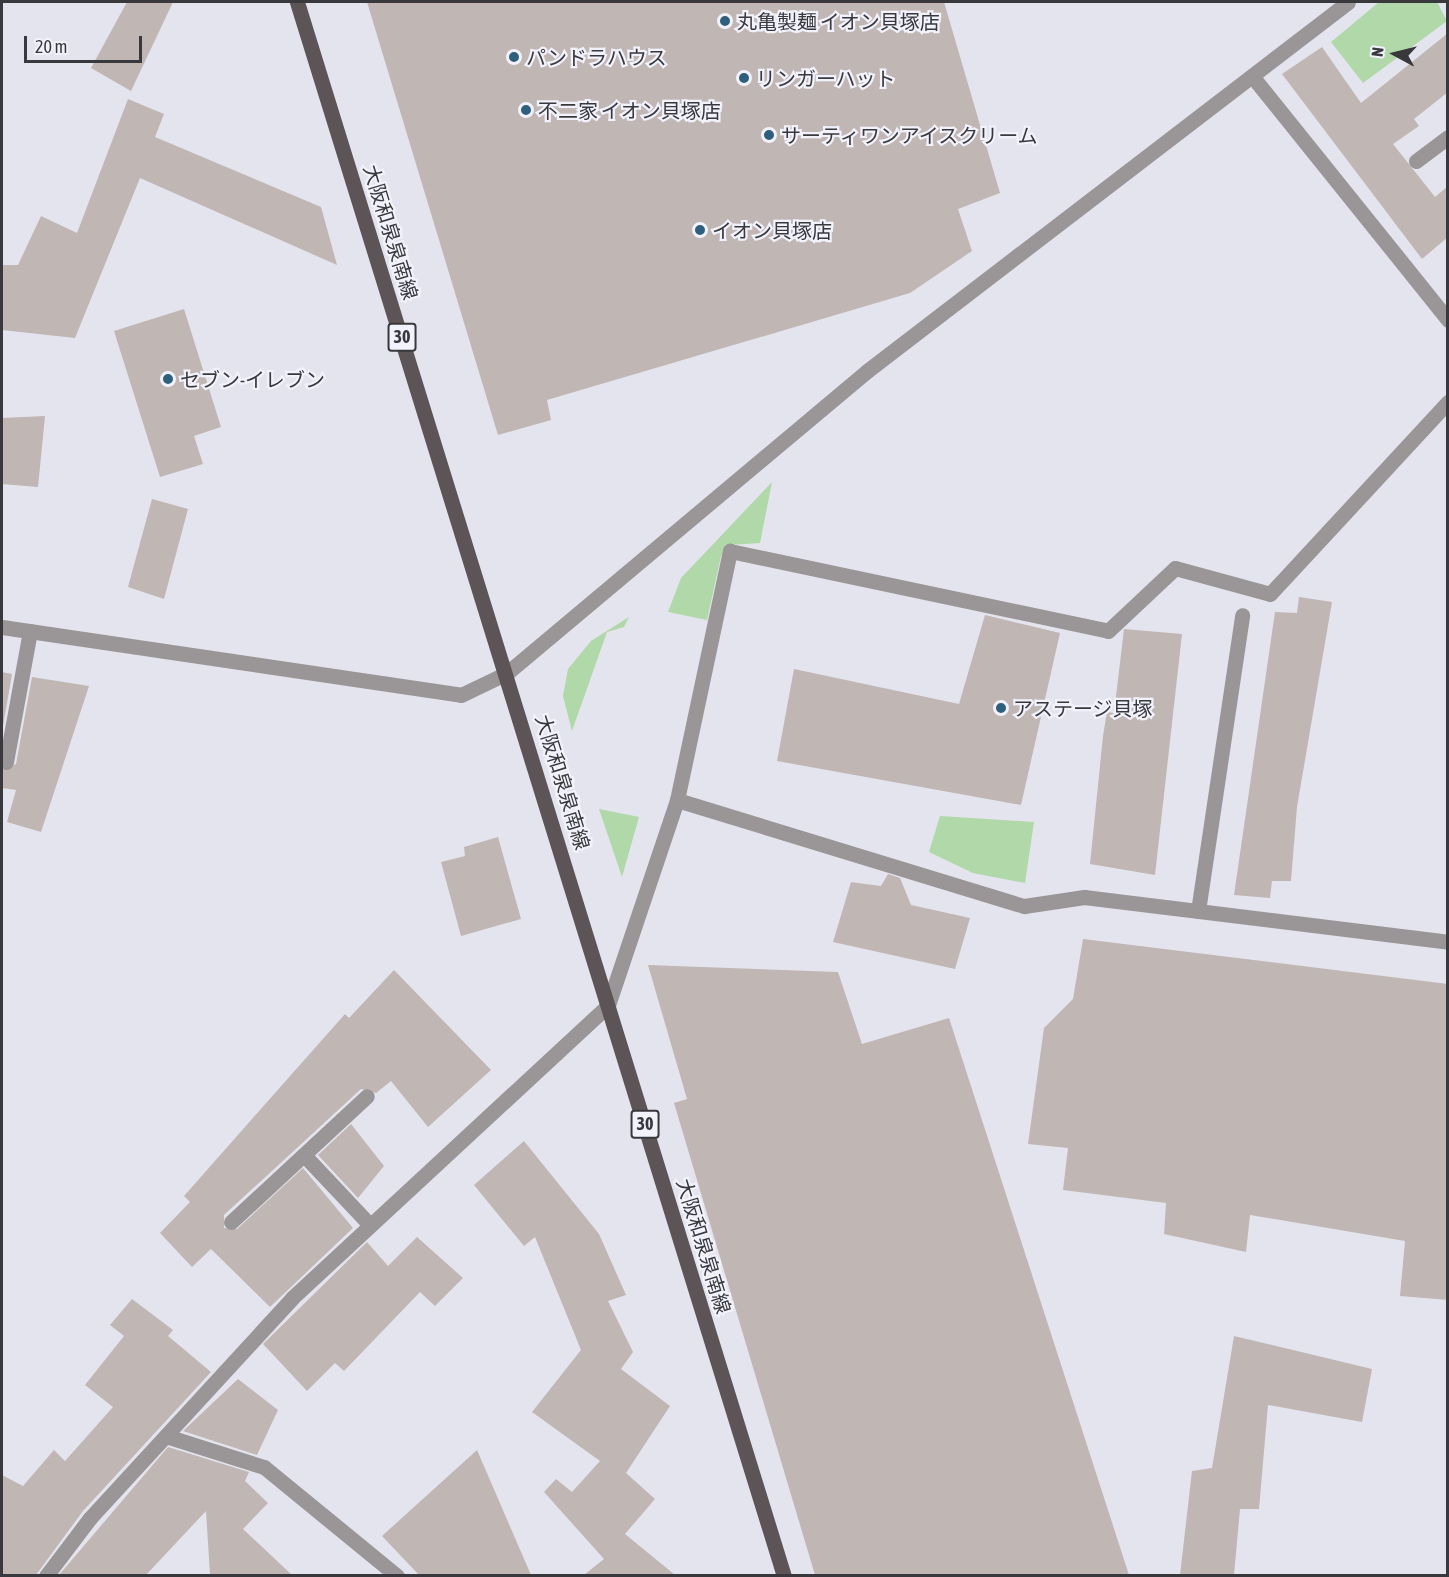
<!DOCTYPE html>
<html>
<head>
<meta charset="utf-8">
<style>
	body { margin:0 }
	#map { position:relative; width:1449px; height:1577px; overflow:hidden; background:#e4e4ee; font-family:"Asap Condensed","Noto Sans JP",sans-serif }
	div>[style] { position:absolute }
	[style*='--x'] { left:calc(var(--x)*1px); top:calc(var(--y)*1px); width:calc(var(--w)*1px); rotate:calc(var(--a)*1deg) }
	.green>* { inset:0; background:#b0d8a8 }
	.building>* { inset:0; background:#c0b6b4 }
	.minor>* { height:15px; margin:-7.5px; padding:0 7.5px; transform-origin:7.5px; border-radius:7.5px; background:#9a9596 }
	.major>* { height:15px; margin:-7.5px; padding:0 7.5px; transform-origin:7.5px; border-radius:7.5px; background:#5c5456 }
	.dots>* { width:16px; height:16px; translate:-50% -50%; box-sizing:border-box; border:3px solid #f1f2fb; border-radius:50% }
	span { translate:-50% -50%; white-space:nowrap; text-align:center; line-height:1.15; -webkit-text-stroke:4.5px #f1f2fb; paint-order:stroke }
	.shield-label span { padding:2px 4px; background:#f1f2fb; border:2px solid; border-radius:4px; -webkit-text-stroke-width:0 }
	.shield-label { font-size:18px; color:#39393d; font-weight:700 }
	.poi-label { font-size:20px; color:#39393d }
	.left { translate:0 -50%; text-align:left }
	.street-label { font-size:20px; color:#39393d }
	.frame { position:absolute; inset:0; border:3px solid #39393d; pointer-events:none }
	.north { position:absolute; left:1365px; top:24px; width:60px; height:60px; -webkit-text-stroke:4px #f1f2fb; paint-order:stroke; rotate:277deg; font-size:16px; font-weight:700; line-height:24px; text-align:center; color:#39393d }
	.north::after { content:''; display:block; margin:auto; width:21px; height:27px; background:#39393d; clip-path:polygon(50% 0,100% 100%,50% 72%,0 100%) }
	.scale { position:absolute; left:24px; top:36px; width:118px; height:27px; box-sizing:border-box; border:3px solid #39393d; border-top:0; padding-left:8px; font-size:18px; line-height:21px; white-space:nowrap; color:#39393d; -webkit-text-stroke:4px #f1f2fb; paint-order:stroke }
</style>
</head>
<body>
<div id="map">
	<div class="green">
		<div style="clip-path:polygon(1379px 2px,1437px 2px,1447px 21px,1363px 83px,1331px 42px)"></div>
		<div style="clip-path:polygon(772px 482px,760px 543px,729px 545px,721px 556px,707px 620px,668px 612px,681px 578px)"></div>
		<div style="clip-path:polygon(629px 617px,624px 627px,607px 632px,572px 731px,563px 696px,568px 669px,591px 641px)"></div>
		<div style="clip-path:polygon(599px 809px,639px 817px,622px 877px)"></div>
		<div style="clip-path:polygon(940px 816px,1034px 822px,1025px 883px,973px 873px,929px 852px)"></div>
	</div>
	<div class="building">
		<div style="clip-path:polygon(127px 2px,173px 2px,131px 91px,91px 68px)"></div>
		<div style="clip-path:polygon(367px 2px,944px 2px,1000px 193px,958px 209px,972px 251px,910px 293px,547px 400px,551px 420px,498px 435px)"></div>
		<div style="clip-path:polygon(1448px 33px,1448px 92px,1414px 119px,1419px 126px,1393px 144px,1435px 197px,1448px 186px,1448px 237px,1422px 259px,1282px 74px,1322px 47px,1361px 103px)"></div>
		<div style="clip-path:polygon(128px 99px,164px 114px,155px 137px,321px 207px,337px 265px,140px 178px,75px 338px,2px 330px,2px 265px,18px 265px,41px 216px,77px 233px)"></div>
		<div style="clip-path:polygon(184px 309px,221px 427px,194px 436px,203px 464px,160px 477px,114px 331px)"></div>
		<div style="clip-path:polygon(45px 416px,38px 487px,2px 484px,2px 418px)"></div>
		<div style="clip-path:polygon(152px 499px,188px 509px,164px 599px,128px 587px)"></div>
		<div style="clip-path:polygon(1299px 597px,1332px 602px,1297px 807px,1291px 881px,1272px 881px,1270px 898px,1234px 895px,1275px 612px,1297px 613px)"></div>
		<div style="clip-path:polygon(985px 615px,1060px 633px,1021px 805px,777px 761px,794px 669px,959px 704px)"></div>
		<div style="clip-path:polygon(1124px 629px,1182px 634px,1155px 875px,1090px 864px,1103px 736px,1107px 712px,1114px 713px)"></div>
		<div style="clip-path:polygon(2px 672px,12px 674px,2px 732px)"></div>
		<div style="clip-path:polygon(32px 677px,89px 686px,41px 832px,7px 822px,16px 790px,2px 788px,2px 770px,16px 764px)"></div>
		<div style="clip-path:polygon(498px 837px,521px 919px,461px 936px,441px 862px,465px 856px,464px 847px)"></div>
		<div style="clip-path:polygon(888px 874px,900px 878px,911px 905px,970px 918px,955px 969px,833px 942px,851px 882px,881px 886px)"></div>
		<div style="clip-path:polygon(1083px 939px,1448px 984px,1448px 1300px,1400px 1296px,1405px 1241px,1250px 1215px,1246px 1252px,1164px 1234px,1166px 1203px,1063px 1190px,1068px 1148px,1028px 1144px,1044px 1028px,1073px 999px)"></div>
		<div style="clip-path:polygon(648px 965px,838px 972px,862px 1044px,949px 1018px,1129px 1575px,815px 1575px,674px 1103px,687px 1099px)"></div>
		<div style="clip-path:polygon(394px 970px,491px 1070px,428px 1127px,391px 1081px,376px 1093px,361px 1089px,224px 1215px,224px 1228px,237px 1229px,303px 1168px,353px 1228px,270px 1307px,211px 1249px,192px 1267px,160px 1233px,190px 1202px,184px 1196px,345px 1014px,349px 1018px)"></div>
		<div style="clip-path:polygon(351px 1124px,384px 1166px,358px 1198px,318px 1155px)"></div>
		<div style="clip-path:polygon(524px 1141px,599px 1234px,626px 1295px,608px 1301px,633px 1352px,621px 1369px,670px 1406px,626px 1473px,655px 1499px,625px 1534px,675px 1575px,584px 1575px,604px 1559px,544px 1492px,556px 1479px,572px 1492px,600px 1461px,532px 1412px,581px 1350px,535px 1237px,524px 1246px,474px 1185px)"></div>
		<div style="clip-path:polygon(417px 1237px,463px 1278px,435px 1306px,420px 1292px,344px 1371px,335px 1363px,307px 1391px,263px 1344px,367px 1242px,388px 1266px)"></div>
		<div style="clip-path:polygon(132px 1299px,173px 1330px,168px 1336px,211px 1372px,83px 1511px,36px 1575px,2px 1575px,2px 1475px,23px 1486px,54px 1450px,65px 1461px,113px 1407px,85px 1385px,124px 1336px,110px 1325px)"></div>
		<div style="clip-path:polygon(1234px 1336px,1372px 1369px,1362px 1422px,1268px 1405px,1259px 1509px,1240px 1509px,1234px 1575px,1180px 1575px,1192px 1471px,1212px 1468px)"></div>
		<div style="clip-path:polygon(238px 1379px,278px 1410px,257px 1455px,183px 1431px)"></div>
		<div style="clip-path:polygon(168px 1447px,249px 1472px,245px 1481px,268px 1503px,243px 1529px,292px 1575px,210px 1575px,206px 1511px,146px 1575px,59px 1575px)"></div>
		<div style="clip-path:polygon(477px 1450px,531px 1575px,419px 1575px,382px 1536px)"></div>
	</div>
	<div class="minor">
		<div style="--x:1252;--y:76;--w:313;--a:51.2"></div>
		<div style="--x:1416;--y:161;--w:40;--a:-37"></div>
		<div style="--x:2;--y:627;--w:464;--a:8.4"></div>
		<div style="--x:461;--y:695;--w:51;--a:-25.6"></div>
		<div style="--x:507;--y:673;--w:470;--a:-40"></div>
		<div style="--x:867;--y:371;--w:606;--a:-37.49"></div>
		<div style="--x:6;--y:762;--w:133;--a:-79.6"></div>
		<div style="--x:677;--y:800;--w:255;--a:-78"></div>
		<div style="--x:730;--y:551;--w:386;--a:11.9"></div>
		<div style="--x:1108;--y:631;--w:92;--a:-43.2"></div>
		<div style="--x:1175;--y:568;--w:98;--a:15.3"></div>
		<div style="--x:1270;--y:594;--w:262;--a:-47.2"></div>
		<div style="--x:1198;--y:911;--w:299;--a:-81.5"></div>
		<div style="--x:304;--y:1155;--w:96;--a:46.7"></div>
		<div style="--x:231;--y:1222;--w:185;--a:-42.8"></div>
		<div style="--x:166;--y:1436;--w:103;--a:17.6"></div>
		<div style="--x:264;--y:1467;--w:172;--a:39.3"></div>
		<div style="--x:46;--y:1576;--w:73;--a:-52.8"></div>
		<div style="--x:90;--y:1518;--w:299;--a:-47.4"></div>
		<div style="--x:292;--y:1298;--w:431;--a:-42.8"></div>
		<div style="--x:608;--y:1005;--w:216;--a:-71.4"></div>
		<div style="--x:677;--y:800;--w:363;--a:17"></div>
		<div style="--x:1024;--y:906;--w:61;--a:-8.5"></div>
		<div style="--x:1084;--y:897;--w:367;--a:7"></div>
	</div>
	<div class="major">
		<div style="--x:297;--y:2;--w:1648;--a:72.81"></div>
	</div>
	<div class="dots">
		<div style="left:725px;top:21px;background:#2e5f7d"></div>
		<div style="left:514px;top:57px;background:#2e5f7d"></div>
		<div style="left:744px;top:78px;background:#2e5f7d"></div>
		<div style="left:526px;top:110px;background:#2e5f7d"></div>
		<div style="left:769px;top:135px;background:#2e5f7d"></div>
		<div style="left:700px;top:230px;background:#2e5f7d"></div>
		<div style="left:168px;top:379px;background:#2e5f7d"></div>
		<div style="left:1001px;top:708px;background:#2e5f7d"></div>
	</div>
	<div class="shield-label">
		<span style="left:402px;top:337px">30</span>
		<span style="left:645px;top:1124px">30</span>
	</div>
	<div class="poi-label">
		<span class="left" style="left:737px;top:21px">丸亀製麺 イオン貝塚店</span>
		<span class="left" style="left:526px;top:57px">パンドラハウス</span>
		<span class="left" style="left:756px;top:78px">リンガーハット</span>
		<span class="left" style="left:538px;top:110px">不二家 イオン貝塚店</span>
		<span class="left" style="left:781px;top:135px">サーティワンアイスクリーム</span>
		<span class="left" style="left:712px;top:230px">イオン貝塚店</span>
		<span class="left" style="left:180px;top:379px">セブン-イレブン</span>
		<span class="left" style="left:1013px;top:708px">アステージ貝塚</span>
	</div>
	<div class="street-label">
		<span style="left:391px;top:232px;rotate:73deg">大阪和泉泉南線</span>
		<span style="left:563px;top:782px;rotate:73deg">大阪和泉泉南線</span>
		<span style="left:704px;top:1246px;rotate:73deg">大阪和泉泉南線</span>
	</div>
	<div class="frame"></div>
	<div class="north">N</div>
	<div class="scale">20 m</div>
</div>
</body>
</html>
